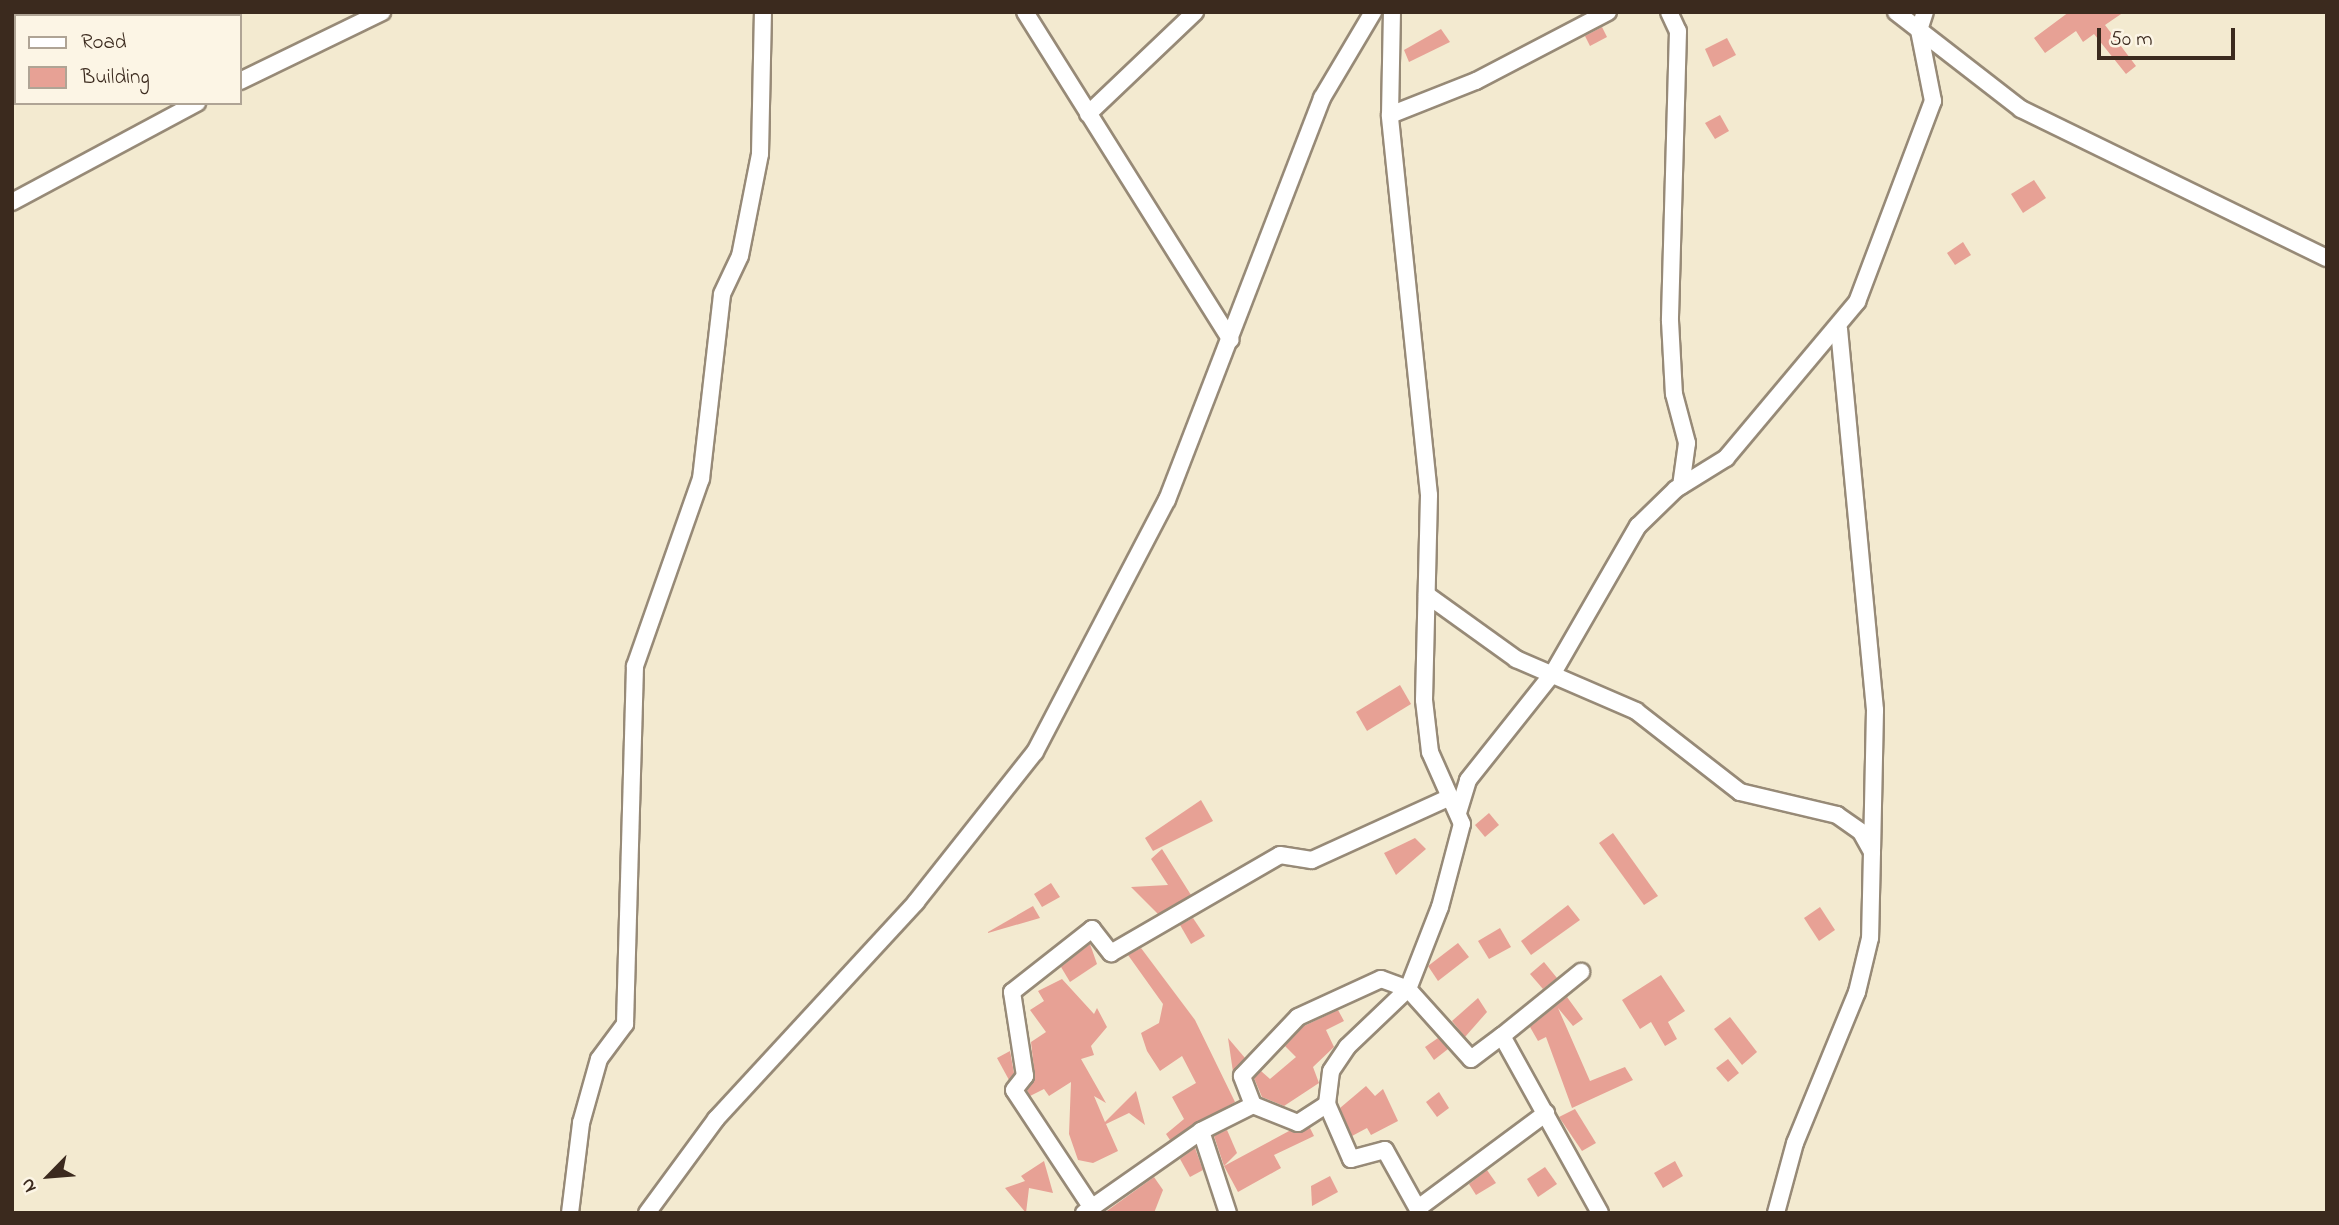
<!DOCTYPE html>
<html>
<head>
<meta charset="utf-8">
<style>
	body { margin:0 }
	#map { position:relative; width:2339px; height:1225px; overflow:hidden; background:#f3ead0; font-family:"Indie Flower",sans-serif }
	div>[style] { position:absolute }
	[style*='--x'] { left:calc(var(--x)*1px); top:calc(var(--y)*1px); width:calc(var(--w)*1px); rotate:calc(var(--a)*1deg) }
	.building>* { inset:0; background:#e7a195 }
	.roads { filter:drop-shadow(2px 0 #978a77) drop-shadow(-2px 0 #978a77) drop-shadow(0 2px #978a77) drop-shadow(0 -2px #978a77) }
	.street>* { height:16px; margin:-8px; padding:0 8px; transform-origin:8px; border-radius:8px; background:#fff }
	span { translate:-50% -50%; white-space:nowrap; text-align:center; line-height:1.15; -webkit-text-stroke:5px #fcf5e5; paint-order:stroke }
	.frame { position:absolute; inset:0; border:14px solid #3b2a1e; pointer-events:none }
	.legend { position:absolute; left:14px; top:14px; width:228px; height:91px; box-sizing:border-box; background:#fcf5e5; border:2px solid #afa495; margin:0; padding:9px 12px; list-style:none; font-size:21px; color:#3b2a1e }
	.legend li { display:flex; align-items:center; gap:14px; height:35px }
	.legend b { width:35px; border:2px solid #afa495 }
	.north { position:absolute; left:14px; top:1141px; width:70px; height:70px; -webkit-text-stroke:5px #fcf5e5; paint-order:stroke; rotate:245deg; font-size:19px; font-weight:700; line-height:28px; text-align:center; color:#3b2a1e }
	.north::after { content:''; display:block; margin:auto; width:24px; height:32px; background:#3b2a1e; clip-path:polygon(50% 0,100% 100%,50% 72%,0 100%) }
	.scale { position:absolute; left:2097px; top:28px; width:138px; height:32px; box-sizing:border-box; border:4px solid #3b2a1e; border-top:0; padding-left:9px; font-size:21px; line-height:24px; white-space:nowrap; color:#3b2a1e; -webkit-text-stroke:5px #fcf5e5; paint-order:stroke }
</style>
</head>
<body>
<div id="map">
	<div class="building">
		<div style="clip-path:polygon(2069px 12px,2124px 12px,2105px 25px,2136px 66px,2126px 74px,2094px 34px,2083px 42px,2076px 31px,2045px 53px,2034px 38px)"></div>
		<div style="clip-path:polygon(1602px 27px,1607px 37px,1590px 46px,1585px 36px)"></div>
		<div style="clip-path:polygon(1441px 29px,1450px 42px,1409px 62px,1404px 50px)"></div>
		<div style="clip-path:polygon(1727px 38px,1736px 55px,1713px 67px,1705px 49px)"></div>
		<div style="clip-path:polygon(1720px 115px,1729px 131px,1715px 139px,1705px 123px)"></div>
		<div style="clip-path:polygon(2034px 180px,2046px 198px,2023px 213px,2011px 194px)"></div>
		<div style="clip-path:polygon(1963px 242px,1971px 255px,1955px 265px,1947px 253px)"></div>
		<div style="clip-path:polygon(1400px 685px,1411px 704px,1367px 731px,1356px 712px)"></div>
		<div style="clip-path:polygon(1201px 800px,1213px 821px,1153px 851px,1145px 838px)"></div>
		<div style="clip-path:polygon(1489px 813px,1499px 825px,1485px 837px,1475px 825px)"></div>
		<div style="clip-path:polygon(1613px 833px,1658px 896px,1644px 905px,1599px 843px)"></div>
		<div style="clip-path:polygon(1415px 838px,1426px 849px,1396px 875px,1384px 853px)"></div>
		<div style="clip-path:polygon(1162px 849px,1191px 895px,1158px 914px,1131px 887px,1168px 885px,1151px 859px)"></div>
		<div style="clip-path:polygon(1051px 883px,1060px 897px,1042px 907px,1034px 894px)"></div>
		<div style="clip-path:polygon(1568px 905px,1580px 920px,1531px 955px,1521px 941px)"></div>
		<div style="clip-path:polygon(1033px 906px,1040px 918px,988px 933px,988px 932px)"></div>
		<div style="clip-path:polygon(1820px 907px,1835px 930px,1819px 941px,1804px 918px)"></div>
		<div style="clip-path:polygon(1193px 918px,1205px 936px,1191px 944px,1180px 925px)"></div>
		<div style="clip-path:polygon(1500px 928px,1511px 947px,1489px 959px,1478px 941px)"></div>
		<div style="clip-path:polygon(1458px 943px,1469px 957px,1438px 981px,1428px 966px)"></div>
		<div style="clip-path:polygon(1090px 944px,1097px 964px,1070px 982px,1061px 967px)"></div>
		<div style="clip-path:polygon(1141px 948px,1195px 1020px,1235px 1102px,1170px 1140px,1166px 1134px,1184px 1119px,1172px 1097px,1196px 1083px,1182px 1056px,1160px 1071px,1147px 1051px,1141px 1033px,1159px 1023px,1163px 1004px,1128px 955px)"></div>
		<div style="clip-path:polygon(1544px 962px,1557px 978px,1543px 989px,1530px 974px)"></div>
		<div style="clip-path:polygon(1661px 975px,1685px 1011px,1668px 1022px,1677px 1039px,1665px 1046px,1651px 1022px,1640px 1029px,1622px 1000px)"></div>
		<div style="clip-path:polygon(1062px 979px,1094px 1014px,1097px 1008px,1107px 1027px,1091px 1046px,1094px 1055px,1081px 1059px,1106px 1103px,1094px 1096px,1105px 1122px,1136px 1091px,1145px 1125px,1129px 1113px,1106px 1124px,1118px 1151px,1093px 1163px,1078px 1160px,1069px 1134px,1071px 1082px,1049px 1096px,1044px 1089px,1030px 1096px,1027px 1090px,1035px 1078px,1031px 1042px,1046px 1032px,1030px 1010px,1044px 1001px,1038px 991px)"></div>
		<div style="clip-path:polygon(1567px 997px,1583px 1019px,1573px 1026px,1558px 1008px,1590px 1081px,1625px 1067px,1633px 1080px,1572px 1108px,1546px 1037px,1538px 1041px,1530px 1027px)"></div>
		<div style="clip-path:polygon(1478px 998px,1487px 1012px,1465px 1037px,1452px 1021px)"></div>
		<div style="clip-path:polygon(1338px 1010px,1344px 1021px,1326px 1030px,1334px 1047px,1313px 1067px,1319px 1083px,1284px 1106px,1262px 1097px,1254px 1078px,1261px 1071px,1270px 1079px,1296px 1057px,1285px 1046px,1304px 1026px)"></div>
		<div style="clip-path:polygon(1730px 1017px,1757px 1052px,1742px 1065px,1714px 1029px)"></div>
		<div style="clip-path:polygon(1228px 1038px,1245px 1058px,1233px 1072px)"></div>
		<div style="clip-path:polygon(1438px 1038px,1448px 1049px,1434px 1060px,1425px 1047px)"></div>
		<div style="clip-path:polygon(1010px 1051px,1014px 1073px,1009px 1080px,997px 1058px)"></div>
		<div style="clip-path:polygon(1728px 1059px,1739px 1073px,1728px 1082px,1716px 1068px)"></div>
		<div style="clip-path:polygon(1366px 1086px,1375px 1096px,1383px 1089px,1398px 1121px,1371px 1135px,1367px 1128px,1352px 1136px,1340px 1108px)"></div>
		<div style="clip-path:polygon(1439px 1092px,1449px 1108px,1437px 1117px,1426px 1102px)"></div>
		<div style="clip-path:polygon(1575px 1109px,1596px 1143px,1582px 1151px,1559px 1117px)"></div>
		<div style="clip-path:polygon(1310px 1128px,1314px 1136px,1274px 1155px,1281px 1168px,1238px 1192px,1224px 1166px,1289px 1131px)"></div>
		<div style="clip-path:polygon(1227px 1130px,1237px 1153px,1224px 1166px,1214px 1136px)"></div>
		<div style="clip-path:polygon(1195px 1148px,1203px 1170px,1190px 1177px,1180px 1159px)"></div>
		<div style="clip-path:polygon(1044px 1161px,1053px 1193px,1029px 1188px,1026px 1213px,1005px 1188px,1025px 1181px,1021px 1176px)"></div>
		<div style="clip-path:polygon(1675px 1161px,1683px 1176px,1663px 1188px,1654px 1173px)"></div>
		<div style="clip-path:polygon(1545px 1167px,1557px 1184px,1538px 1197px,1527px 1179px)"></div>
		<div style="clip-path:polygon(1487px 1170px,1496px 1183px,1476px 1195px,1469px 1184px)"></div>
		<div style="clip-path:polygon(1330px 1176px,1338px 1192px,1312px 1206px,1311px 1186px)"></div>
		<div style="clip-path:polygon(1154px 1177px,1163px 1190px,1154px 1213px,1104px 1213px)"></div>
	</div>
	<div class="roads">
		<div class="street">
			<div style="--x:1025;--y:12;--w:387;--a:57.9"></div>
			<div style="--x:1669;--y:12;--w:21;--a:65"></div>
			<div style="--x:1678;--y:31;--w:290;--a:91.6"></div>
			<div style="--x:1670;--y:321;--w:73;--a:86.9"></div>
			<div style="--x:1674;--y:394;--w:51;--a:75.1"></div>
			<div style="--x:1687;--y:443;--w:43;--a:97.9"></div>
			<div style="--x:1896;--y:12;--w:158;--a:37.8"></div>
			<div style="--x:2021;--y:109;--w:340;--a:26"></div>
			<div style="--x:240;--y:81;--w:158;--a:-25.9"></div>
			<div style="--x:1088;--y:114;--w:148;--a:-43.6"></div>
			<div style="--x:1390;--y:115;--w:92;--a:-21.6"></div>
			<div style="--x:1476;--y:81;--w:149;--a:-27.6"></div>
			<div style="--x:12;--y:202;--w:210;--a:-28.2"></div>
			<div style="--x:1839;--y:329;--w:383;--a:84.6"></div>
			<div style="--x:1875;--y:710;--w:139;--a:91.2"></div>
			<div style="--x:1427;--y:595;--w:110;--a:35.7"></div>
			<div style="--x:1516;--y:659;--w:131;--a:23.4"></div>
			<div style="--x:1636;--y:711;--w:132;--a:37.9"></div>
			<div style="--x:1740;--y:792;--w:100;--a:13.3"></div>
			<div style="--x:1837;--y:815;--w:29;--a:35"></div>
			<div style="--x:1861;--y:832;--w:23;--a:61"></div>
			<div style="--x:1872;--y:852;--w:86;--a:91.3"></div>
			<div style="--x:1870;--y:938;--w:56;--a:103.5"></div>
			<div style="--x:1857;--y:992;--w:163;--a:112.3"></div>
			<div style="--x:1795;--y:1143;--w:73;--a:105.2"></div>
			<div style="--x:1458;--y:813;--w:34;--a:-73"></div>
			<div style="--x:1468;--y:780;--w:137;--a:-51.5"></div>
			<div style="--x:1553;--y:673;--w:170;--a:-60"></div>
			<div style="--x:1638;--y:526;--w:53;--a:-44.2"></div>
			<div style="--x:1676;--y:489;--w:59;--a:-31.8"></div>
			<div style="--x:1726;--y:458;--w:204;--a:-50"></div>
			<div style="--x:1857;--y:302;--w:215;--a:-69.3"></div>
			<div style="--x:1933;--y:101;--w:72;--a:-101.2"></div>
			<div style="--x:1919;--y:30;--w:19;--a:-72"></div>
			<div style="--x:1502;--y:1036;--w:102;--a:-39"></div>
			<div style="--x:1327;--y:1104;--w:60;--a:66.4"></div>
			<div style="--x:1351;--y:1159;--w:35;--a:-15"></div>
			<div style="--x:1385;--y:1150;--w:72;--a:60.9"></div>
			<div style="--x:1253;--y:1105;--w:31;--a:-111"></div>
			<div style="--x:1242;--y:1076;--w:81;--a:-46.5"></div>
			<div style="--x:1298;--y:1017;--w:91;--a:-24.6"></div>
			<div style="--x:1381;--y:979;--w:29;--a:20"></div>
			<div style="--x:1408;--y:989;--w:94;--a:48"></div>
			<div style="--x:1471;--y:1059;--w:39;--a:-37"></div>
			<div style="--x:1502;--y:1036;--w:202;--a:61"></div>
			<div style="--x:1201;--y:1131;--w:86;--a:71.8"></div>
			<div style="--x:1421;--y:1206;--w:156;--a:-36.6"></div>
			<div style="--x:1092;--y:1208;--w:141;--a:-123.5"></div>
			<div style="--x:1014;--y:1090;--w:18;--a:-52"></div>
			<div style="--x:1025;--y:1076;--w:85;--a:-98.8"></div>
			<div style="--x:1012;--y:992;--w:102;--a:-38.2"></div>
			<div style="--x:1092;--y:929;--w:31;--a:52"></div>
			<div style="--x:1111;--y:953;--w:195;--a:-30.1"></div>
			<div style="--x:1280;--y:855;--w:32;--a:9"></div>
			<div style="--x:1312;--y:860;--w:147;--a:-24.5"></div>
			<div style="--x:570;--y:1213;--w:91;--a:-83"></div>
			<div style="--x:581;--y:1123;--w:66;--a:-74.3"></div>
			<div style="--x:599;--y:1059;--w:44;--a:-53.4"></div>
			<div style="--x:625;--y:1024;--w:358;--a:-88.4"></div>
			<div style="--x:635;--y:666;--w:198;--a:-70.6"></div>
			<div style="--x:701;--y:479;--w:186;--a:-83.5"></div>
			<div style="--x:722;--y:294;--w:42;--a:-64.7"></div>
			<div style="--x:740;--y:256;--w:104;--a:-78.9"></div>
			<div style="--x:760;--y:154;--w:142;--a:-88.8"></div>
			<div style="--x:647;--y:1213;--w:117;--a:-53.7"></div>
			<div style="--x:716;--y:1119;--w:295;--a:-47.3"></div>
			<div style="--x:916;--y:902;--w:191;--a:-51.6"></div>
			<div style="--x:1035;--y:752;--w:284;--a:-62.4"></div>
			<div style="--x:1167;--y:500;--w:431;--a:-68.9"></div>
			<div style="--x:1322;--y:98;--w:100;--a:-59.3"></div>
			<div style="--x:1084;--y:1213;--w:143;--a:-35"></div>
			<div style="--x:1201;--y:1131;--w:58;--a:-26.6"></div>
			<div style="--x:1253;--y:1105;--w:48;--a:21.8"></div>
			<div style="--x:1298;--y:1123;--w:35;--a:-33"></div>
			<div style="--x:1327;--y:1104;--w:33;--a:-83"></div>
			<div style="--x:1331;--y:1071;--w:29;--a:-56"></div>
			<div style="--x:1347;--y:1047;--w:84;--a:-43.6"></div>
			<div style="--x:1408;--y:989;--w:88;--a:-68.7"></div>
			<div style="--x:1440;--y:907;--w:86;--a:-75.2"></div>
			<div style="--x:1462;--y:824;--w:79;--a:-114"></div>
			<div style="--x:1430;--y:752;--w:52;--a:-96.6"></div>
			<div style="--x:1424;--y:700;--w:205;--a:-88.6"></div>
			<div style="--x:1429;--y:495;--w:382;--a:-95.9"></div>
			<div style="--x:1390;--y:115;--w:103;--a:-88.9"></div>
		</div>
	</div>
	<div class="frame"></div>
	<ul class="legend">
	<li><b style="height:9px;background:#fff"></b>Road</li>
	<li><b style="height:19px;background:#e7a195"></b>Building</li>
	</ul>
	<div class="north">N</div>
	<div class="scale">50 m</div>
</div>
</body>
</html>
